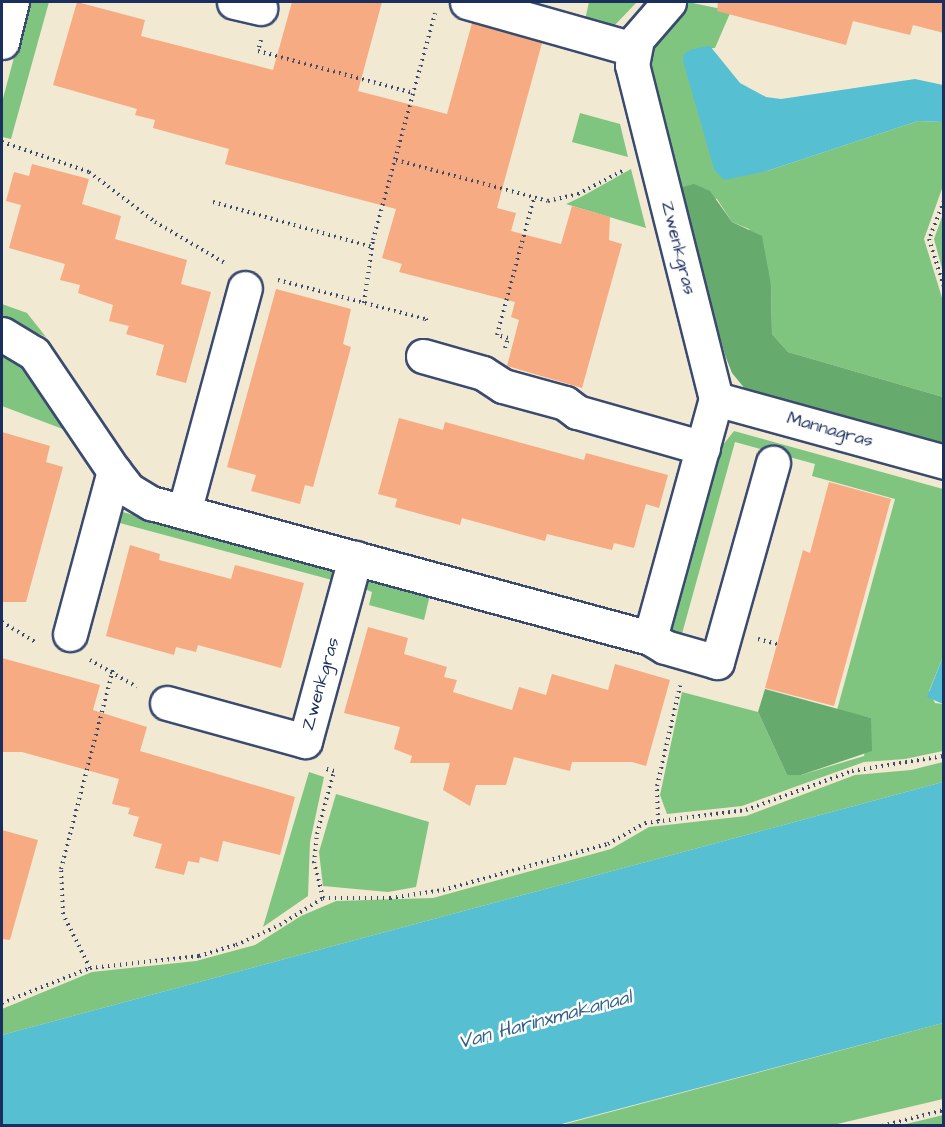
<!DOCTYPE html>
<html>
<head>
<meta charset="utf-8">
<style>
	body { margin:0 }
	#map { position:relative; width:945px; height:1127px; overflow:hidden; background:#f2e9d3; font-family:"Architects Daughter",sans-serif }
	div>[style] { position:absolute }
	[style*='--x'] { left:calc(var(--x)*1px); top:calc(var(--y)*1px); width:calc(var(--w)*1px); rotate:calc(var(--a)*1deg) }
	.green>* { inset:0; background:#7fc580 }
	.forest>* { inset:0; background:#67aa6e }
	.water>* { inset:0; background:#56bfd2 }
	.building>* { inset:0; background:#f6ab83 }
	.path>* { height:4px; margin-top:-2px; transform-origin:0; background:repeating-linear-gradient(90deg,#3b4b70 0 1.5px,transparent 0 6px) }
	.roads { filter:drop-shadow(2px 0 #3b4b70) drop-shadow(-2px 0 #3b4b70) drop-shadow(0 2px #3b4b70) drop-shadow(0 -2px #3b4b70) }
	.minor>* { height:33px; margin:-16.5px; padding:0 16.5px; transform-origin:16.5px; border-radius:16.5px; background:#fff }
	span { translate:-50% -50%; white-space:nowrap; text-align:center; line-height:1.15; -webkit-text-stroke:5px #fff; paint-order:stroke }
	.street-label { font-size:18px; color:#1b2f5e }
	.water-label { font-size:20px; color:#306187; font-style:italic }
	.frame { position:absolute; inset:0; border:3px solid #1b2f5e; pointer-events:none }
</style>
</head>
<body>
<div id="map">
	<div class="green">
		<div style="clip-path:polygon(29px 2px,49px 2px,11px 139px,2px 137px,2px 102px)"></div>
		<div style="clip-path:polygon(589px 2px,637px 2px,612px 28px,585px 20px)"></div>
		<div style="clip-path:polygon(688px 2px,731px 11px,715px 48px,692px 49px,767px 171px,918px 121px,943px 122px,943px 186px,924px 239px,943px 301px,943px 397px,788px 352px,772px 334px,771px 285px,749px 229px,732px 222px,717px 199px,679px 188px,653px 83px,650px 56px,663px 32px)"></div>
		<div style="clip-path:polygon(580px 113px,620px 124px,628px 157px,572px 142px)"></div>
		<div style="clip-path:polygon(631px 169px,646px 228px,566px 204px,581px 197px)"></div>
		<div style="clip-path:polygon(943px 214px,943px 272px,934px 239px)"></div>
		<div style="clip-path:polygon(2px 304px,27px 313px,46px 337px,2px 318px)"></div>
		<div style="clip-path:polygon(2px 351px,22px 363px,68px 431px,2px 406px)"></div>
		<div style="clip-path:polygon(734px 431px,943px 489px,943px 657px,929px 691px,935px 703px,943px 704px,943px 751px,905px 759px,864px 762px,742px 806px,667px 814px,660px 795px,682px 692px,758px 712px,787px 775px,801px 775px,864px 756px,871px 718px,837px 710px,895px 499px,812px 476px,815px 464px,735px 442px,680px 641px,668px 632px,718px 451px)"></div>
		<div style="clip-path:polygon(119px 511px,335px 570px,332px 580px,116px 522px)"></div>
		<div style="clip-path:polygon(365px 578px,430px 595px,424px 620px,369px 605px,372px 592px,362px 588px)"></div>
		<div style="clip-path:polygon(943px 762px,943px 782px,2px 1035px,2px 1009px,92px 972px,196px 961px,255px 945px,301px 916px,336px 901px,433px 898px,611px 849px,649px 827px,746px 816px,855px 775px,911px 770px)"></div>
		<div style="clip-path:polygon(309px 772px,324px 777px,310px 842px,308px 896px,263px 927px)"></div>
		<div style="clip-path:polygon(336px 794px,429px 822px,416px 887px,388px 892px,323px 886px,319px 852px)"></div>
		<div style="clip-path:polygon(943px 1023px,943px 1099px,833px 1125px,558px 1126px)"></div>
		<div style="clip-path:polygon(943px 1115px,943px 1125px,902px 1125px,935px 1117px)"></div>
	</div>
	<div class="forest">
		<div style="clip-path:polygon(694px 184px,710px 191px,732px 222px,762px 236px,771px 285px,772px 334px,788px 352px,943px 397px,943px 445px,746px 390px,732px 373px,725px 355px,679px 188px)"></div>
		<div style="clip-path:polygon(765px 689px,871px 718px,872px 751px,801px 775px,787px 775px,758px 712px)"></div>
	</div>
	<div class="water">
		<div style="clip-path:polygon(710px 46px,740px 83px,766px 97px,781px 99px,915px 79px,943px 85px,943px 122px,918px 121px,767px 171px,724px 180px,714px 169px,683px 61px,684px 54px,692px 49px)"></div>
		<div style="clip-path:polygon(943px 657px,943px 704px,927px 697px)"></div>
		<div style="clip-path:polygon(943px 782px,943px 1023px,558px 1125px,2px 1125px,2px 1035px)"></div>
	</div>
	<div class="building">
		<div style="clip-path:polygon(77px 2px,145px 20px,141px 36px,273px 70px,292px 2px,382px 2px,358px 91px,447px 114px,472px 23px,542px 43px,497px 208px,516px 213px,511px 231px,561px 244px,572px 206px,610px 217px,609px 240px,622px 244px,582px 388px,507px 366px,519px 320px,511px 317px,515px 302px,399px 272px,402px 264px,382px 258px,396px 209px,225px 164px,229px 149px,153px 128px,155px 120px,135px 115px,137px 109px,53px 85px)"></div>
		<div style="clip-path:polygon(718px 2px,944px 2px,944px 33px,913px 25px,910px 35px,853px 21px,846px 45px,717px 11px)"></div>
		<div style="clip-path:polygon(32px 164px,89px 179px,82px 204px,121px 216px,115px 239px,187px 260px,181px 284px,211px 292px,186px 383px,156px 375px,164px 345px,126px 334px,129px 326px,109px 321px,113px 305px,78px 293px,80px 285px,60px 280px,65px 264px,9px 248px,21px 205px,6px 201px,14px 172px,29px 176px)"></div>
		<div style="clip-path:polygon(276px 289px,351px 309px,343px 344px,351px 347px,339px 392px,313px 487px,305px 485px,300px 504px,251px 491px,256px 475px,227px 467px)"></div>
		<div style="clip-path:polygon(399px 418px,443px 430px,445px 422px,584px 460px,586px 453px,668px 475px,659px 508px,646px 504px,634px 548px,614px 543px,612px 550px,547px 534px,545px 541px,462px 518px,460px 525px,395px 507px,397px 499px,378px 494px)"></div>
		<div style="clip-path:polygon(2px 432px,50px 446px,46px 462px,63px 467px,26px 602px,2px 602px)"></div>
		<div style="clip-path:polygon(829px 482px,891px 499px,834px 706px,765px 688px,803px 550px,810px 553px)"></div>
		<div style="clip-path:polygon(130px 545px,160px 554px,159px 560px,231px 579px,235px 565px,304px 583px,281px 668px,198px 645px,196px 652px,176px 647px,174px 655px,106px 636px)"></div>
		<div style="clip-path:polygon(368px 627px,408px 638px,404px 654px,447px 667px,444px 677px,457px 680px,453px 692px,512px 710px,519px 687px,546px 695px,552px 674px,608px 690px,615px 664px,670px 680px,646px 766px,632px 762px,572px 762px,570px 771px,514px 757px,506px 785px,476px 785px,470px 806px,443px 790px,450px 763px,410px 763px,412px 756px,394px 749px,400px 727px,344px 713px)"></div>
		<div style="clip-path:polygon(2px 658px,100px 685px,93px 710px,147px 727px,140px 751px,295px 797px,280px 855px,223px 841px,218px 862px,200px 857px,199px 863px,188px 861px,184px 875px,155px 868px,162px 844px,133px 836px,139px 817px,128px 814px,130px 808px,112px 804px,119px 779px,22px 752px,2px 752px)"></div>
		<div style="clip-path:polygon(2px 830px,38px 840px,10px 940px,2px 939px)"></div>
	</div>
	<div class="path">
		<div style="--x:261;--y:40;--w:11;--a:105"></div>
		<div style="--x:258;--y:51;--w:162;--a:15.1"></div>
		<div style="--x:2;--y:142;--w:92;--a:19"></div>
		<div style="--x:89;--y:172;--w:83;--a:37.1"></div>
		<div style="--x:155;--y:222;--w:81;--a:30.4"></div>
		<div style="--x:396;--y:160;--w:157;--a:15.1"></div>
		<div style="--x:548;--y:201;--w:31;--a:-13"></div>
		<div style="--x:578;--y:194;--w:52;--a:-27.6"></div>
		<div style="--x:944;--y:201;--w:41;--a:111.5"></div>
		<div style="--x:929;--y:239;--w:50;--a:72.6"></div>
		<div style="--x:213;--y:202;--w:165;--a:15.8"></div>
		<div style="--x:278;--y:280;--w:153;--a:14.8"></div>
		<div style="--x:426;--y:319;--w:4;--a:63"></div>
		<div style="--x:364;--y:303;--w:64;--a:-81.9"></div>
		<div style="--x:373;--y:240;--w:235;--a:-74.7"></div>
		<div style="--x:505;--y:348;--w:10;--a:-73"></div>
		<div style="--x:508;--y:338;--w:11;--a:-165"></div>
		<div style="--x:497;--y:335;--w:142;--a:-74.9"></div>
		<div style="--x:2;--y:622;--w:41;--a:31"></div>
		<div style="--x:758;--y:639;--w:20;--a:15"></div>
		<div style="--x:90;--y:660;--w:54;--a:29.9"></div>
		<div style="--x:658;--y:821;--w:35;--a:-92"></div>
		<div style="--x:657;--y:786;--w:103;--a:-77"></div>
		<div style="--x:323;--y:898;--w:36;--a:-104"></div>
		<div style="--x:314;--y:863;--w:29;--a:-84"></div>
		<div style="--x:317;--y:834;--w:65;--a:-74.9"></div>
		<div style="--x:334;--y:771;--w:8;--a:-166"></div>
		<div style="--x:90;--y:968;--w:60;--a:-116.6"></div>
		<div style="--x:63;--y:914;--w:45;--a:-92.5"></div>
		<div style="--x:61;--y:869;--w:206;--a:-75.4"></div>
		<div style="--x:2;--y:1003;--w:95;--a:-21.7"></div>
		<div style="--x:90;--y:968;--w:110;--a:-6.3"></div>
		<div style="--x:199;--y:956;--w:39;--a:-17"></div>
		<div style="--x:236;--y:945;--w:48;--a:-24.4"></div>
		<div style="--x:280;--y:925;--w:51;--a:-32.1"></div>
		<div style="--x:323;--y:898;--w:67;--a:0"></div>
		<div style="--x:390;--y:898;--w:54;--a:-8.6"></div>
		<div style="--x:443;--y:890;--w:171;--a:-15.6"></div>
		<div style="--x:608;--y:844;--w:43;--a:-29.6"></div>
		<div style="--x:645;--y:823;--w:102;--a:-7.3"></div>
		<div style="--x:746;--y:810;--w:113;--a:-20.2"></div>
		<div style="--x:852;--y:771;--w:93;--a:-9.3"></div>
		<div style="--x:882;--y:1126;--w:64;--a:-14.5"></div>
	</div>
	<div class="roads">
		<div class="minor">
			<div style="--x:234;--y:2;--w:27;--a:13"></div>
			<div style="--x:467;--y:2;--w:173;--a:15.8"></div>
			<div style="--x:2;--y:42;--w:41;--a:-76"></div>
			<div style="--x:2;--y:334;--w:37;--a:31"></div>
			<div style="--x:34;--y:353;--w:143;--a:55.9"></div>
			<div style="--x:114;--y:471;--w:24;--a:52"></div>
			<div style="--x:129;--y:490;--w:26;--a:31"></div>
			<div style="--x:151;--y:503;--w:517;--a:15.14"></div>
			<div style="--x:650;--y:638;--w:248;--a:-74.6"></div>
			<div style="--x:716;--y:399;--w:344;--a:-104.1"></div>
			<div style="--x:632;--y:65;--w:26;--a:-79"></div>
			<div style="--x:637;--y:39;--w:49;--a:-49.1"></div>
			<div style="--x:423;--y:356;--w:62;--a:15.8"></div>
			<div style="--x:483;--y:373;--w:24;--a:33"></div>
			<div style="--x:503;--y:386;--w:64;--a:15.3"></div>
			<div style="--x:565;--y:403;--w:15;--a:37"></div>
			<div style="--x:577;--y:412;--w:131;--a:15.9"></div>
			<div style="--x:716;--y:399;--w:237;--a:15.4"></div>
			<div style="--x:184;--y:512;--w:232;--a:-74.8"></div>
			<div style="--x:70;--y:634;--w:169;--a:-74.9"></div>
			<div style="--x:650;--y:638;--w:17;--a:31"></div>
			<div style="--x:665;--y:647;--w:54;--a:16.1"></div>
			<div style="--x:717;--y:662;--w:207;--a:-74.3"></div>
			<div style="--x:167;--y:703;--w:143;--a:15.4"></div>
			<div style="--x:305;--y:741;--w:190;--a:-74.7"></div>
		</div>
	</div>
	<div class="street-label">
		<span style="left:678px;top:248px;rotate:76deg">Zwenkgras</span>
		<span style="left:830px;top:430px;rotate:16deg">Mannagras</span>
		<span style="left:321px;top:684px;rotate:-74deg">Zwenkgras</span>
	</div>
	<div class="water-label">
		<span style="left:545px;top:1020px;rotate:-15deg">Van Harinxmakanaal</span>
	</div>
	<div class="frame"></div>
</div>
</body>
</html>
